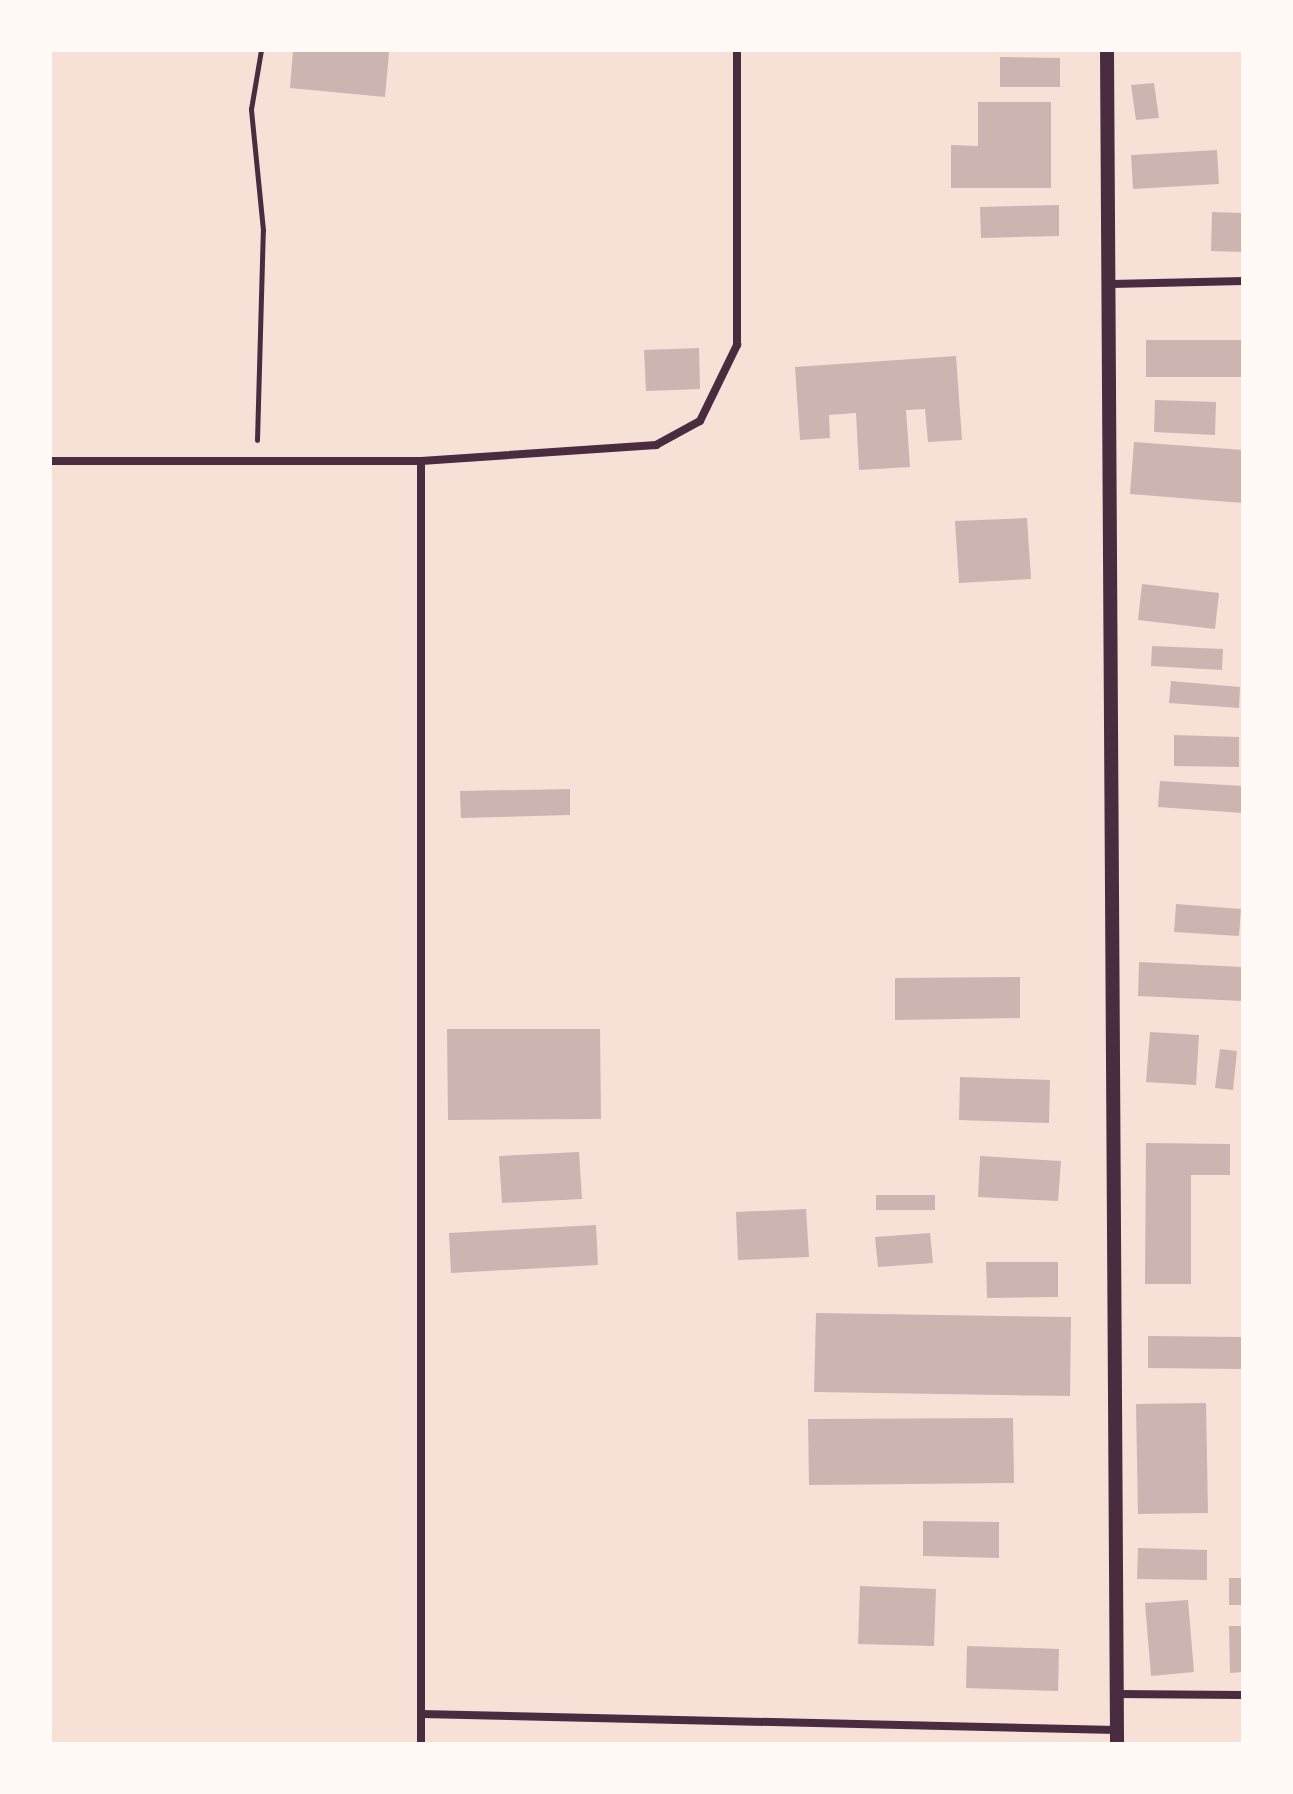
<!DOCTYPE html>
<html>
<head>
<meta charset="utf-8">
<style>
	body { margin:0 }
	#map { position:relative; width:1293px; height:1794px; overflow:hidden; background:#f7e1d7; font-family:"Source Sans 3",sans-serif }
	div>[style] { position:absolute }
	[style*='--x'] { left:calc(var(--x)*1px); top:calc(var(--y)*1px); width:calc(var(--w)*1px); rotate:calc(var(--a)*1deg) }
	.building>* { inset:0; background:#ccb4b1 }
	.path>* { height:5px; margin:-2.5px; padding:0 2.5px; transform-origin:2.5px; border-radius:2.5px; background:#4a2c40 }
	.minor>* { height:8px; margin:-4px; padding:0 4px; transform-origin:4px; border-radius:4px; background:#4a2c40 }
	.tertiary>* { height:14px; margin:-7px; padding:0 7px; transform-origin:7px; border-radius:7px; background:#4a2c40 }
	span { translate:-50% -50%; white-space:nowrap; text-align:center; line-height:1.15; -webkit-text-stroke:6px #fffaf5; paint-order:stroke }
	.frame { position:absolute; inset:0; border:52px solid #fffaf5; pointer-events:none }
</style>
</head>
<body>
<div id="map">
	<div class="building">
		<div style="clip-path:polygon(293px 50px,389px 52px,385px 97px,290px 88px)"></div>
		<div style="clip-path:polygon(1000px 57px,1060px 58px,1060px 87px,1000px 87px)"></div>
		<div style="clip-path:polygon(1154px 83px,1159px 118px,1136px 120px,1131px 85px)"></div>
		<div style="clip-path:polygon(978px 102px,1051px 102px,1051px 188px,951px 188px,951px 145px,978px 146px)"></div>
		<div style="clip-path:polygon(1217px 150px,1219px 184px,1133px 189px,1131px 155px)"></div>
		<div style="clip-path:polygon(1059px 205px,1059px 236px,981px 238px,980px 207px)"></div>
		<div style="clip-path:polygon(1212px 212px,1243px 213px,1243px 252px,1211px 251px)"></div>
		<div style="clip-path:polygon(1146px 340px,1243px 340px,1243px 377px,1146px 377px)"></div>
		<div style="clip-path:polygon(699px 348px,700px 389px,646px 391px,644px 350px)"></div>
		<div style="clip-path:polygon(956px 356px,962px 440px,928px 442px,925px 409px,906px 410px,910px 467px,859px 470px,856px 413px,829px 415px,830px 438px,800px 440px,795px 367px)"></div>
		<div style="clip-path:polygon(1155px 400px,1216px 402px,1215px 435px,1154px 432px)"></div>
		<div style="clip-path:polygon(1134px 442px,1243px 450px,1243px 503px,1130px 494px)"></div>
		<div style="clip-path:polygon(1027px 518px,1031px 579px,959px 583px,955px 521px)"></div>
		<div style="clip-path:polygon(1142px 584px,1219px 593px,1215px 629px,1138px 620px)"></div>
		<div style="clip-path:polygon(1152px 646px,1223px 649px,1222px 670px,1151px 666px)"></div>
		<div style="clip-path:polygon(1171px 681px,1240px 687px,1239px 708px,1169px 703px)"></div>
		<div style="clip-path:polygon(1174px 735px,1239px 737px,1239px 767px,1174px 766px)"></div>
		<div style="clip-path:polygon(1160px 781px,1243px 786px,1243px 813px,1158px 807px)"></div>
		<div style="clip-path:polygon(570px 789px,570px 815px,461px 818px,460px 791px)"></div>
		<div style="clip-path:polygon(1176px 904px,1241px 909px,1239px 936px,1174px 932px)"></div>
		<div style="clip-path:polygon(1139px 962px,1243px 967px,1242px 1001px,1138px 996px)"></div>
		<div style="clip-path:polygon(1020px 977px,1020px 1018px,895px 1020px,895px 978px)"></div>
		<div style="clip-path:polygon(447px 1029px,600px 1029px,601px 1119px,448px 1120px)"></div>
		<div style="clip-path:polygon(1150px 1032px,1199px 1035px,1196px 1085px,1146px 1082px)"></div>
		<div style="clip-path:polygon(1220px 1049px,1237px 1051px,1233px 1090px,1215px 1088px)"></div>
		<div style="clip-path:polygon(960px 1077px,1050px 1080px,1049px 1123px,959px 1120px)"></div>
		<div style="clip-path:polygon(1146px 1143px,1230px 1144px,1230px 1175px,1191px 1175px,1191px 1284px,1145px 1284px)"></div>
		<div style="clip-path:polygon(579px 1152px,582px 1199px,502px 1203px,499px 1156px)"></div>
		<div style="clip-path:polygon(980px 1156px,1061px 1161px,1058px 1201px,978px 1197px)"></div>
		<div style="clip-path:polygon(876px 1195px,935px 1195px,935px 1210px,876px 1210px)"></div>
		<div style="clip-path:polygon(806px 1209px,809px 1257px,738px 1260px,736px 1212px)"></div>
		<div style="clip-path:polygon(596px 1225px,598px 1265px,451px 1273px,449px 1233px)"></div>
		<div style="clip-path:polygon(930px 1233px,933px 1263px,878px 1267px,875px 1237px)"></div>
		<div style="clip-path:polygon(986px 1262px,1058px 1262px,1058px 1297px,987px 1298px)"></div>
		<div style="clip-path:polygon(816px 1313px,1071px 1317px,1070px 1396px,814px 1392px)"></div>
		<div style="clip-path:polygon(1148px 1336px,1243px 1337px,1243px 1369px,1148px 1368px)"></div>
		<div style="clip-path:polygon(1206px 1403px,1208px 1513px,1138px 1514px,1136px 1404px)"></div>
		<div style="clip-path:polygon(1013px 1418px,1014px 1483px,809px 1485px,808px 1419px)"></div>
		<div style="clip-path:polygon(923px 1521px,999px 1522px,999px 1558px,923px 1556px)"></div>
		<div style="clip-path:polygon(1138px 1548px,1207px 1550px,1207px 1580px,1137px 1579px)"></div>
		<div style="clip-path:polygon(1229px 1578px,1243px 1578px,1243px 1605px,1229px 1605px)"></div>
		<div style="clip-path:polygon(860px 1586px,936px 1589px,934px 1646px,858px 1644px)"></div>
		<div style="clip-path:polygon(1188px 1600px,1194px 1672px,1151px 1676px,1145px 1603px)"></div>
		<div style="clip-path:polygon(1229px 1626px,1243px 1626px,1243px 1672px,1230px 1673px)"></div>
		<div style="clip-path:polygon(967px 1646px,1059px 1649px,1058px 1691px,966px 1688px)"></div>
	</div>
	<div class="path">
		<div style="--x:257;--y:440;--w:210;--a:-88.4"></div>
		<div style="--x:263;--y:230;--w:122;--a:-95.7"></div>
		<div style="--x:251;--y:109;--w:60;--a:-80.4"></div>
	</div>
	<div class="minor">
		<div style="--x:1112;--y:284;--w:131;--a:-1.3"></div>
		<div style="--x:50;--y:461;--w:371;--a:0"></div>
		<div style="--x:421;--y:461;--w:236;--a:-3.9"></div>
		<div style="--x:656;--y:445;--w:50;--a:-28.6"></div>
		<div style="--x:700;--y:421;--w:85;--a:-64"></div>
		<div style="--x:737;--y:345;--w:295;--a:-90"></div>
		<div style="--x:421;--y:461;--w:1283;--a:90"></div>
		<div style="--x:1116;--y:1694;--w:127;--a:0.5"></div>
		<div style="--x:421;--y:1714;--w:696;--a:1.32"></div>
	</div>
	<div class="tertiary">
		<div style="--x:1107;--y:50;--w:1694;--a:89.66"></div>
	</div>
	<div class="frame"></div>
</div>
</body>
</html>
